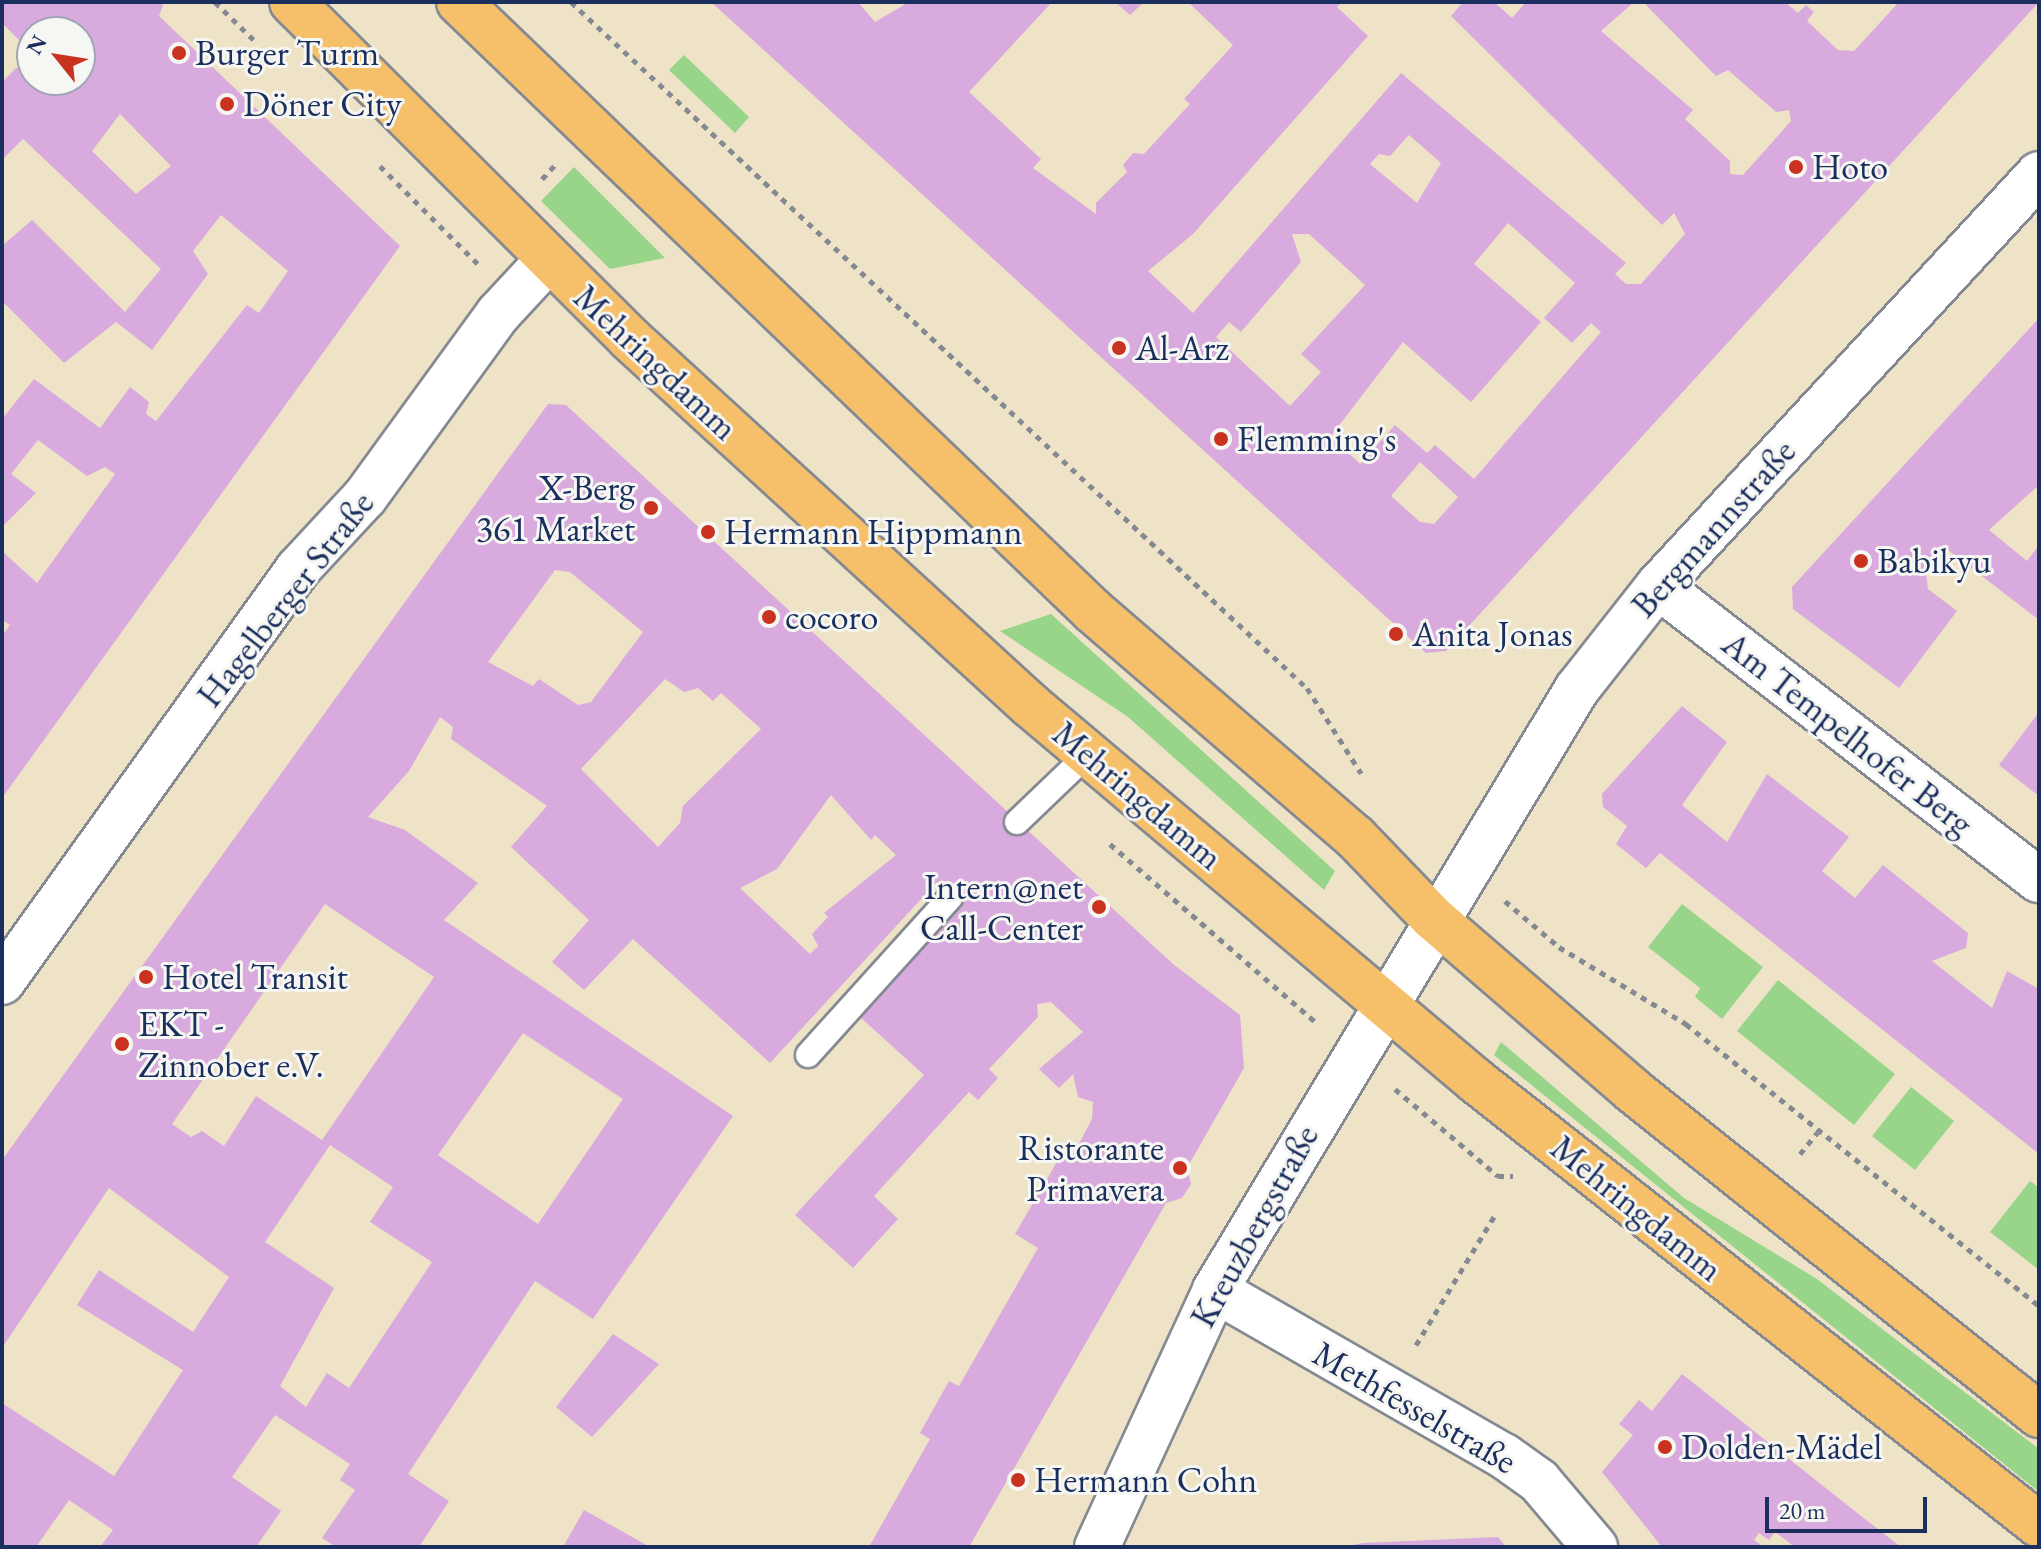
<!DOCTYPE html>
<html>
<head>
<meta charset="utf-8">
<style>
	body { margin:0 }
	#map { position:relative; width:2041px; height:1549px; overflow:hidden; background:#eee3c6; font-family:"EB Garamond",serif }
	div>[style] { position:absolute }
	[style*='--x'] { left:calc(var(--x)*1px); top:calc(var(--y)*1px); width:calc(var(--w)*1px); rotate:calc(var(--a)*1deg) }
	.green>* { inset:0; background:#98d58a }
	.building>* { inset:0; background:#d9aade }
	.path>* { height:5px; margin-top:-2.5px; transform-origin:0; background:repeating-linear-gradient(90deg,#848992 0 6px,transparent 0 12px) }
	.roads { filter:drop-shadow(2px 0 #848992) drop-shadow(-2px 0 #848992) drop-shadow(0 2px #848992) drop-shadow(0 -2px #848992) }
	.service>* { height:24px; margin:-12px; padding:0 12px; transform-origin:12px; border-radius:12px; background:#fff }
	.minor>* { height:44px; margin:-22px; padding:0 22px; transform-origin:22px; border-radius:22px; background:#fff }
	.primary>* { height:44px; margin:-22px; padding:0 22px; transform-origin:22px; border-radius:22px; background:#f6c06b }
	.dots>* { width:22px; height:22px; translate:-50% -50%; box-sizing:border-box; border:4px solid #f6f6f2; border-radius:50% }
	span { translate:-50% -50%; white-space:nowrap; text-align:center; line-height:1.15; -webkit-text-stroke:6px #f6f6f2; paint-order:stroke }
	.poi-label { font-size:36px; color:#1b2f5e }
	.left { translate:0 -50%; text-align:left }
	.right { translate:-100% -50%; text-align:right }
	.street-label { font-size:36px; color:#1b2f5e }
	.frame { position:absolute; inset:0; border:4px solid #1b2f5e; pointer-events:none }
	.north { position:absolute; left:16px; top:16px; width:80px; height:80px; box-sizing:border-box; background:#f6f6f2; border:2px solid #9ea6b7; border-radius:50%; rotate:300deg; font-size:22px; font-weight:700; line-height:32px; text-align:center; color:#1b2f5e }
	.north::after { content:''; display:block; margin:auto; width:28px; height:36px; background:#c8321e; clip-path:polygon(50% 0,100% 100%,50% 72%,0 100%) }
	.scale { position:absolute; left:1765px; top:1497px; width:162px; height:36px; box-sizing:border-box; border:4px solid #1b2f5e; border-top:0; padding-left:10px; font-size:24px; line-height:28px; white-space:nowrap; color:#1b2f5e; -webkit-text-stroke:6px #f6f6f2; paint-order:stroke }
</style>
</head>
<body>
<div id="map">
	<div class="green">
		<div style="clip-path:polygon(684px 55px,749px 117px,735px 133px,669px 70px)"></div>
		<div style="clip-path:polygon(574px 167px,665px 258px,610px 269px,541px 201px)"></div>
		<div style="clip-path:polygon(1051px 614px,1335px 871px,1324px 890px,1128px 717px,1000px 631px)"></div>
		<div style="clip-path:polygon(1682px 904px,1763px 967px,1722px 1019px,1695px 997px,1700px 988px,1648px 947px)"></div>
		<div style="clip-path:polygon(1778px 980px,1895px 1074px,1854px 1125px,1737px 1031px)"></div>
		<div style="clip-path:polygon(1501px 1042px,1684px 1198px,1817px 1279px,2039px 1449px,2039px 1492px,1494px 1055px)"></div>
		<div style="clip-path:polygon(1911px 1087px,1954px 1121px,1915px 1170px,1872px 1136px)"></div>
		<div style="clip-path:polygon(2030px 1181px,2039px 1188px,2039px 1270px,1990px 1232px)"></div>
	</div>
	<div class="building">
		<div style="clip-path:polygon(evenodd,2px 2px,164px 2px,159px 16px,400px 246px,2px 798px,2px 636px,10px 625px,2px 620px,2px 551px,37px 583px,115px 474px,105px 467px,87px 476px,38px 440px,11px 474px,36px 493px,2px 527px,2px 419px,34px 379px,100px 428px,130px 387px,149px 402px,146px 414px,156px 421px,247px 305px,259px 313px,288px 271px,221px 215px,193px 251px,208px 274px,152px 350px,116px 322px,64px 363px,2px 301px,2px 246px,32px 220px,125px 312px,161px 269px,23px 139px,2px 160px,2px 82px,16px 68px,32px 68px,32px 80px,80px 80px,80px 32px,32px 32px,32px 53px,2px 23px,2px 2px,120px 114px,171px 166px,136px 194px,92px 151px,120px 114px)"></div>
		<div style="clip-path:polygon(evenodd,711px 2px,858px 2px,875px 22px,909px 2px,1052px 2px,969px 92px,1041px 159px,1033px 168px,1096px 214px,1096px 203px,1127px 172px,1123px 165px,1133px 153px,1144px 154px,1190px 104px,1184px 99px,1233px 45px,1188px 2px,1342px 2px,1337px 7px,1368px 36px,1193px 234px,1148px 271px,1193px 313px,1401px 73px,1626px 263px,1615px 274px,1626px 284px,1641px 284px,1685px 234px,1674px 213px,1662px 225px,1451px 16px,1463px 2px,1494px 2px,1512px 18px,1526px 2px,1634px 2px,1601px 31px,1693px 110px,1685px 119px,1730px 161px,1730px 174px,1743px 175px,1791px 121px,1789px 110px,1776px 112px,1728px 70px,1716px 76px,1643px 2px,1785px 2px,1798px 13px,1806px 5px,1814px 12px,1807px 21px,1838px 50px,1854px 51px,1899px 2px,2039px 2px,1446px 651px,1426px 653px,711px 2px,1409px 135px,1441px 163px,1417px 203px,1370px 164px,1379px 154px,1390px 156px,1409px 135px,711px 2px,1508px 223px,1575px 283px,1544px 318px,1572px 343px,1591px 323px,1601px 332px,1474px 479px,1435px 445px,1427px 453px,1395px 425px,1360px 464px,1331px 436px,1403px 342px,1471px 402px,1541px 322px,1474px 264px,1508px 223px,711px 2px,1292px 234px,1309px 234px,1365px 285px,1301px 354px,1321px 372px,1290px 406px,1216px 337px,1229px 322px,1241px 332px,1301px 262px,1292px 234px,711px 2px,1420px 462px,1458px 497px,1434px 524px,1420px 522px,1391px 496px,1420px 462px)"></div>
		<div style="clip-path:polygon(1115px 2px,1144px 2px,1130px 15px)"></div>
		<div style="clip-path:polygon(2039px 318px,2039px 485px,1989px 530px,2027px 561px,2039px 545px,2039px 620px,1948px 550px,1926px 574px,1928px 589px,1957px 611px,1899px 688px,1793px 609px,1792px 587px)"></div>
		<div style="clip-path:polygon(evenodd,548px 404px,566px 405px,1173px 964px,1240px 1015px,1244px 1068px,1187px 1168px,1191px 1184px,1182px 1198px,1166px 1203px,969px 1547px,869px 1547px,930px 1439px,920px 1433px,949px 1381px,959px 1386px,1038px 1248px,1015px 1234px,1065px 1148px,1074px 1153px,1092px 1119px,1093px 1102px,1078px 1097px,1073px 1074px,1059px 1088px,1039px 1069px,1083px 1032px,1051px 1002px,1037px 1004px,1038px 1017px,989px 1069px,998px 1078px,978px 1100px,969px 1092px,874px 1196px,898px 1219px,853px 1268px,795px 1215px,924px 1075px,859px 1016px,961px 907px,935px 884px,770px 1063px,633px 939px,584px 990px,552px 962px,589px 920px,511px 847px,547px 806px,451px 739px,453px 727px,440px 717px,409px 771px,368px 817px,405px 830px,478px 883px,444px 920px,733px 1116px,593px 1319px,535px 1281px,408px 1474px,449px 1501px,419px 1547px,336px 1547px,322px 1538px,355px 1490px,340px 1480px,350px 1464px,275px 1415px,232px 1477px,281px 1511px,256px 1547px,100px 1547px,113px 1530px,69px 1500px,36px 1547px,2px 1547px,2px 1403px,114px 1476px,183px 1370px,77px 1305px,99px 1270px,193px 1332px,229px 1277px,109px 1188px,2px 1348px,2px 1160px,548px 404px,555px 570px,570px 572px,643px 632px,591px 702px,578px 705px,539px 679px,533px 686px,488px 662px,555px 570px,548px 404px,665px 679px,684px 692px,698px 688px,713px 701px,721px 693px,761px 729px,683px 806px,680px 823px,658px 847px,581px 769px,665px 679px,548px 404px,831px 795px,871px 840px,875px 835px,896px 855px,824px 913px,828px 917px,812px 934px,818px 946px,810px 954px,740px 888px,777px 869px,831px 795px,548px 404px,325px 904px,434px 977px,322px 1140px,256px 1096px,224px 1146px,202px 1131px,191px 1137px,172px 1124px,325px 904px,548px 404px,523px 1033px,623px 1099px,538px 1224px,438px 1155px,523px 1033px,548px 404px,330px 1145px,393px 1187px,370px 1222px,432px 1262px,349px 1388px,327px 1373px,306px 1407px,280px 1386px,334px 1288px,265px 1242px,330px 1145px)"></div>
		<div style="clip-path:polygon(1682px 706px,1727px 742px,1682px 805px,1727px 842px,1767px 774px,1849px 837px,1822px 871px,1855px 898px,1883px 865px,1968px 933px,1966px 948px,1932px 961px,1992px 1008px,2007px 971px,2039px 989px,2039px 1154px,1660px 853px,1646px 868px,1616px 844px,1627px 826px,1603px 807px,1602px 794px)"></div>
		<div style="clip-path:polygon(2039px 712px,2039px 796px,1999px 765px)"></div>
		<div style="clip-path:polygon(613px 1334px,659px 1364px,592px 1437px,556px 1407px)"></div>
		<div style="clip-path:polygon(1682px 1374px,1856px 1512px,1901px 1547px,1795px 1547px,1775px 1532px,1769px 1540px,1759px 1533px,1754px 1540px,1764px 1547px,1662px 1547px,1602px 1472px,1633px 1435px,1619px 1424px,1639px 1400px,1652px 1411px)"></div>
		<div style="clip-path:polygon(584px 1510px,650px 1547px,563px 1547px)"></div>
		<div style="clip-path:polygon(1498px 1537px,1506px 1547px,1343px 1547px,1363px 1543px)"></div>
	</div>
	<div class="path">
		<div style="--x:215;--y:2;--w:59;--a:44.3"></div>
		<div style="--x:571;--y:2;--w:1006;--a:42.99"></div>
		<div style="--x:1307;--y:688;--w:101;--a:57.6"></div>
		<div style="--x:380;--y:166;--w:139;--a:45"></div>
		<div style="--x:542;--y:179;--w:22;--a:-47"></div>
		<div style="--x:1110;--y:844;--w:274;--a:40.9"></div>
		<div style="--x:1505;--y:901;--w:71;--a:40.4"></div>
		<div style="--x:1559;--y:947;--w:149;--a:31.2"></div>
		<div style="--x:1686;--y:1024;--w:452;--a:38.6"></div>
		<div style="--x:1395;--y:1089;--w:135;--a:40.2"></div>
		<div style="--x:1498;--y:1176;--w:15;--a:0"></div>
		<div style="--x:1800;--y:1154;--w:28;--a:-51"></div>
		<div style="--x:1416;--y:1345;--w:152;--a:-58.7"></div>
	</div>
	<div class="roads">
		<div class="service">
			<div style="--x:1017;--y:822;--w:101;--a:-43.8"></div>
			<div style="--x:808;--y:1055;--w:212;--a:-47.9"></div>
		</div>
		<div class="minor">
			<div style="--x:1658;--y:586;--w:481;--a:37.7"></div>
			<div style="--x:2;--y:982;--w:508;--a:-54.37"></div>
			<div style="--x:298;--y:569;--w:98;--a:-47.1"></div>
			<div style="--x:365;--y:497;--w:226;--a:-54"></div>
			<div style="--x:498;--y:314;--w:74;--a:-47.2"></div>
			<div style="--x:1215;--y:1290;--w:333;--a:29.9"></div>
			<div style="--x:1504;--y:1456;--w:43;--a:35.5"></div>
			<div style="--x:1539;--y:1481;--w:87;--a:49.7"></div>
			<div style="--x:1097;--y:1547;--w:283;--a:-65.3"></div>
			<div style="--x:1215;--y:1290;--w:702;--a:-58.94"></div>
			<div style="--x:1577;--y:689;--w:131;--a:-51.8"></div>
			<div style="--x:1658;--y:586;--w:561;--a:-47.24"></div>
		</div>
		<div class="primary">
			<div style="--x:292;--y:2;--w:476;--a:44.9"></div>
			<div style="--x:629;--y:338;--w:544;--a:42.47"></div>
			<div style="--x:1030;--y:705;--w:583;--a:40.13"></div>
			<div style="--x:1476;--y:1081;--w:717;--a:38.26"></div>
			<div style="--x:459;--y:2;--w:879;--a:43.85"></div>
			<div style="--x:1093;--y:611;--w:346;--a:40.8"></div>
			<div style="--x:1355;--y:837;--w:112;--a:46.1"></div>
			<div style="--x:1433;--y:918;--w:263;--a:40.8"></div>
			<div style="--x:1632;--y:1090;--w:521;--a:38.61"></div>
		</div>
	</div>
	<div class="dots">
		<div style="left:179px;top:53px;background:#c8321e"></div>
		<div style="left:227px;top:104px;background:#c8321e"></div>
		<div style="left:1796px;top:167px;background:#c8321e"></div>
		<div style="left:1119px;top:348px;background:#c8321e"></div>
		<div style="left:1221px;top:439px;background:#c8321e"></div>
		<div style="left:651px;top:508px;background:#c8321e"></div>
		<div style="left:708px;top:532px;background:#c8321e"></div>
		<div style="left:1861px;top:561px;background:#c8321e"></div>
		<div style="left:769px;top:617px;background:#c8321e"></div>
		<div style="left:1396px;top:634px;background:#c8321e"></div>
		<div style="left:1099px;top:907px;background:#c8321e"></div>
		<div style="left:146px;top:977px;background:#c8321e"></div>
		<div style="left:122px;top:1044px;background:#c8321e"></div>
		<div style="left:1180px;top:1168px;background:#c8321e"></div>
		<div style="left:1665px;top:1447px;background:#c8321e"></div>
		<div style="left:1018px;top:1480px;background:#c8321e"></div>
	</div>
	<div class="poi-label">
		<span class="left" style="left:195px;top:53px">Burger Turm</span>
		<span class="left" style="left:243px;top:104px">Döner City</span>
		<span class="left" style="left:1812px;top:167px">Hoto</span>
		<span class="left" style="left:1135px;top:348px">Al-Arz</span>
		<span class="left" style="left:1237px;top:439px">Flemming's</span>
		<span class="right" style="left:635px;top:508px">X-Berg<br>361 Market</span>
		<span class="left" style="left:724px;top:532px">Hermann Hippmann</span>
		<span class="left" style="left:1877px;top:561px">Babikyu</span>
		<span class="left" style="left:785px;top:617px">cocoro</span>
		<span class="left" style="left:1412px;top:634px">Anita Jonas</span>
		<span class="right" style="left:1083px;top:907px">Intern@net<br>Call-Center</span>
		<span class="left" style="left:162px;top:977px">Hotel Transit</span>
		<span class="left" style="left:138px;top:1044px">EKT -<br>Zinnober e.V.</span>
		<span class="right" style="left:1164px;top:1168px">Ristorante<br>Primavera</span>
		<span class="left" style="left:1681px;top:1447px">Dolden-Mädel</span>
		<span class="left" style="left:1034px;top:1480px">Hermann Cohn</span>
	</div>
	<div class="street-label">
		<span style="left:656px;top:362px;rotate:43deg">Mehringdamm</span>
		<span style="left:1713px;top:528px;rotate:-48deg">Bergmannstraße</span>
		<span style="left:285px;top:599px;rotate:-52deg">Hagelberger Straße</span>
		<span style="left:1848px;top:733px;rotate:38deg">Am Tempelhofer Berg</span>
		<span style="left:1138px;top:795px;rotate:40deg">Mehringdamm</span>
		<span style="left:1637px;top:1208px;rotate:39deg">Mehringdamm</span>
		<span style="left:1254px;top:1226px;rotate:-61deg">Kreuzbergstraße</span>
		<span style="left:1415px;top:1407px;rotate:30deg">Methfesselstraße</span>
	</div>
	<div class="frame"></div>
	<div class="north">N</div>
	<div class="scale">20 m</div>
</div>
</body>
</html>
